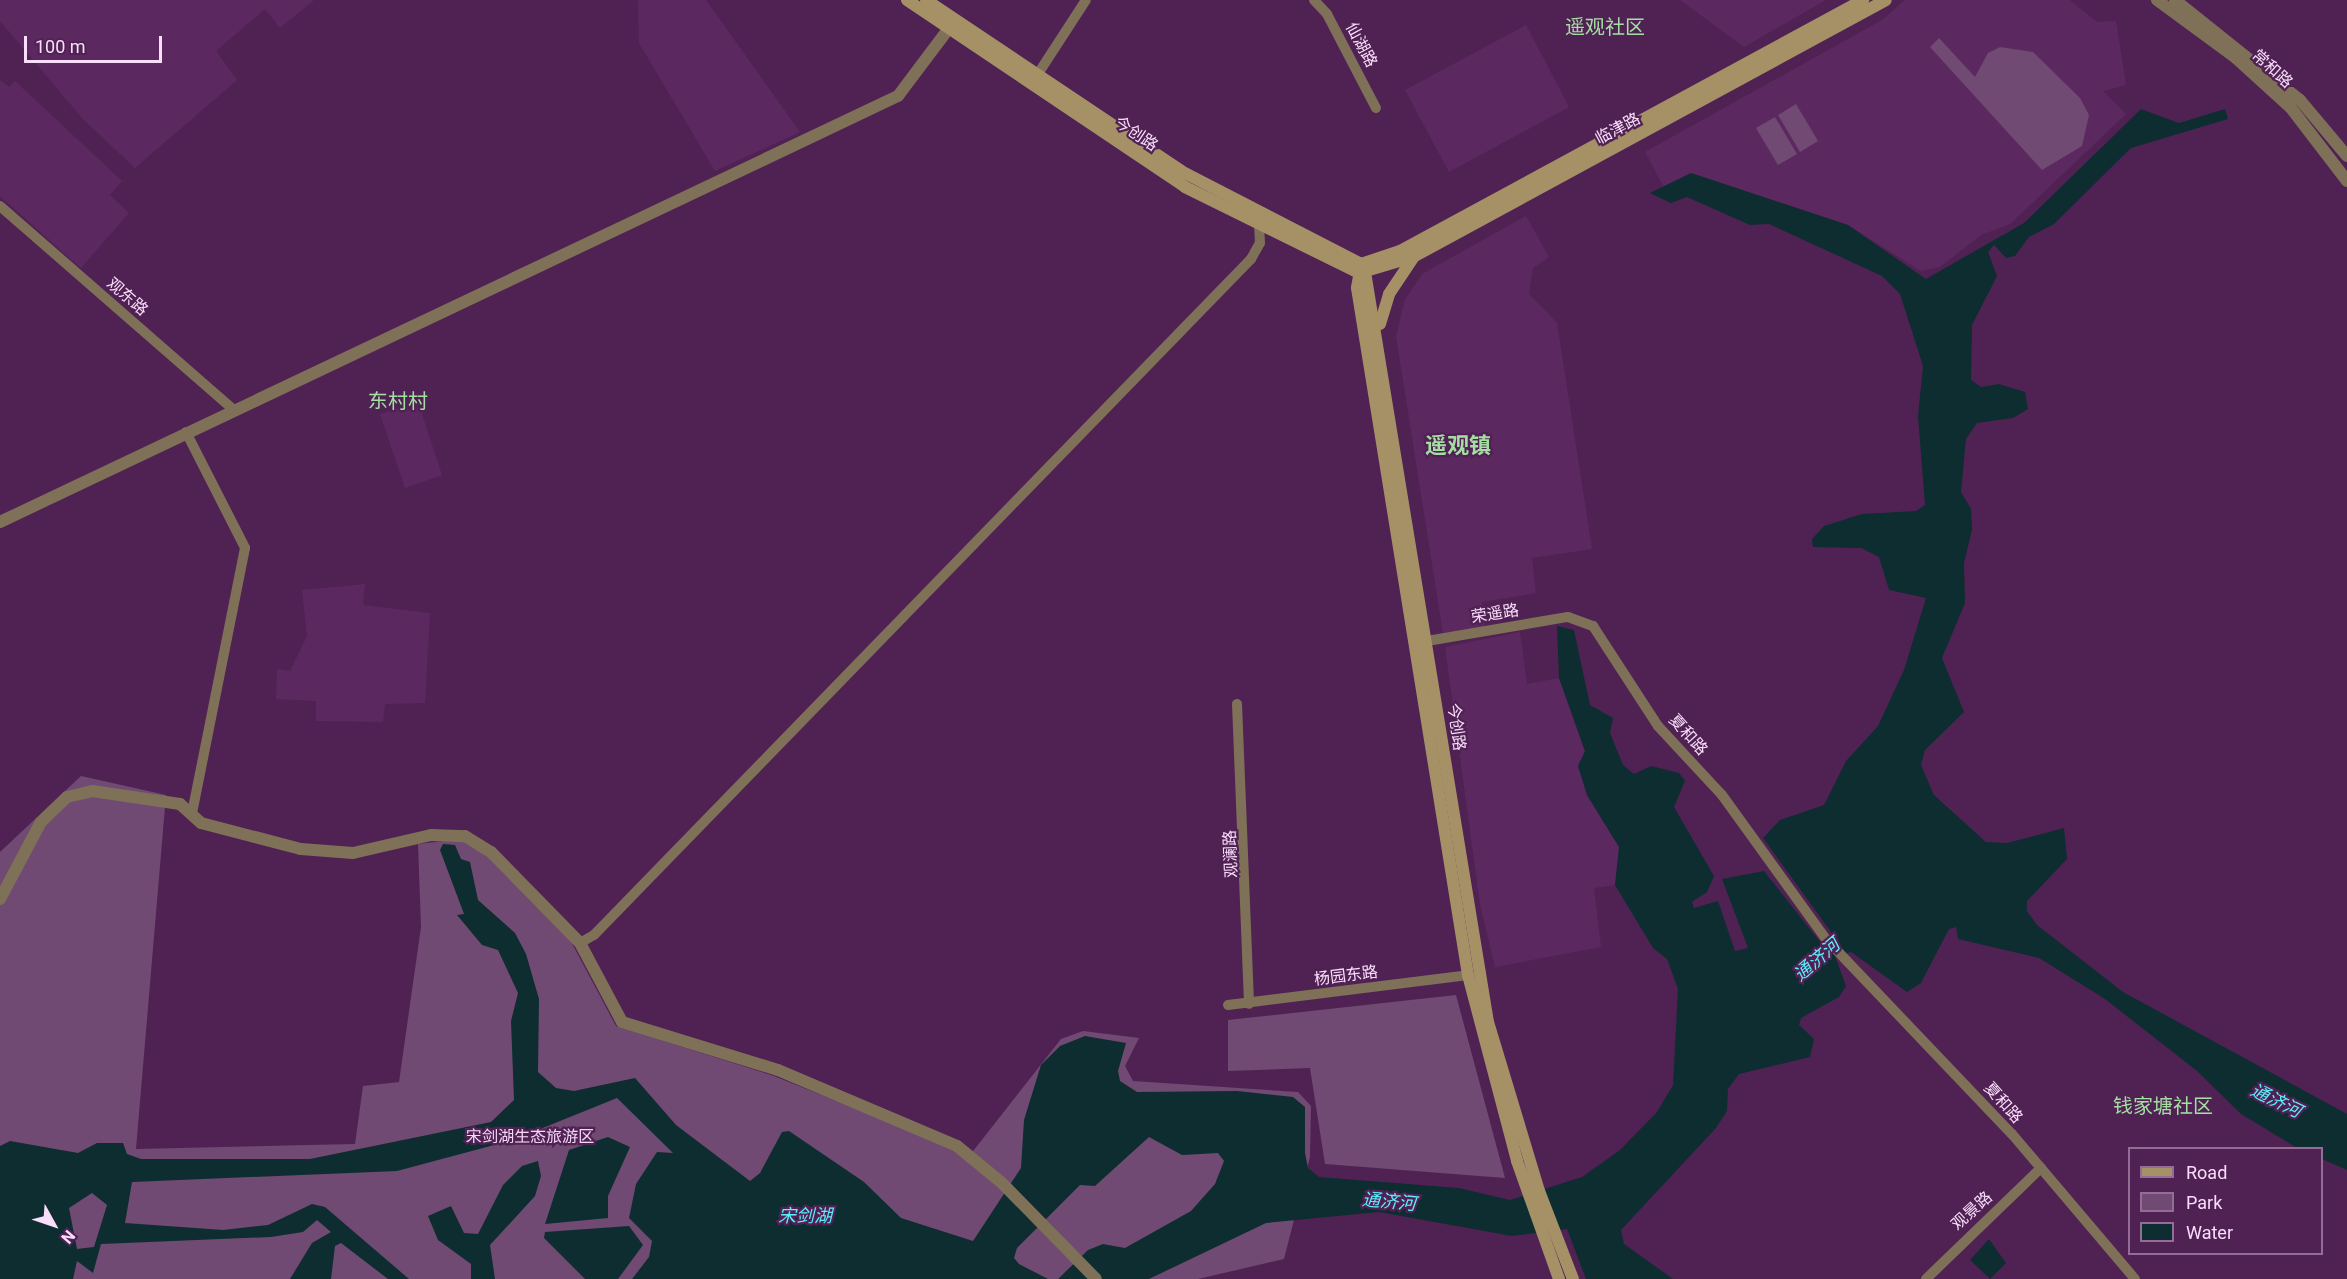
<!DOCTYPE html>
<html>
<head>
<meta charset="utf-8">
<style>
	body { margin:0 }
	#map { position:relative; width:2347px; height:1279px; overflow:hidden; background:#502254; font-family:Roboto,"Noto Sans SC",sans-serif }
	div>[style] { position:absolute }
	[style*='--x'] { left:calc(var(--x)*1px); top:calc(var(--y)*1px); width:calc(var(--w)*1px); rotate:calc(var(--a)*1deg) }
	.built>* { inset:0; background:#5c2860 }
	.green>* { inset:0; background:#704a72 }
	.water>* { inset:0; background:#0d2d30 }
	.minor>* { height:10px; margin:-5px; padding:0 5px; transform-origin:5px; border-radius:5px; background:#7e7157 }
	.tertiary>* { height:12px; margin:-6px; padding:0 6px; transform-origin:6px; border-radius:6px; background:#7e7157 }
	.secondary>* { height:12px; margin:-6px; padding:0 6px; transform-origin:6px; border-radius:6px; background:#a69166 }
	span { translate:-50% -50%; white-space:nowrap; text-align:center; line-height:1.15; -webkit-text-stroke:4.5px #502254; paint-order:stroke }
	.street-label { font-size:16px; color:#f9ddfa }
	.park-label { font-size:16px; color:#f4d8f6 }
	.water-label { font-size:18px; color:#5deefc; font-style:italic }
	.quarter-label { font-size:20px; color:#a4dea3 }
	.district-label { font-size:22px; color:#a4dea3; font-weight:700 }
	.legend { position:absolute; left:2128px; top:1147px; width:195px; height:108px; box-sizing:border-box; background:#502254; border:2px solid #946d96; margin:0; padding:8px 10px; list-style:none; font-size:18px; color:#f9ddfa }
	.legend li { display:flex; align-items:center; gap:12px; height:30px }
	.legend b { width:30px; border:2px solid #946d96 }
	.north { position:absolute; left:24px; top:1195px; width:60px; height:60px; -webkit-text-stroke:4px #502254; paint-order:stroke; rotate:130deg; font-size:16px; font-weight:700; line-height:24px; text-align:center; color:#f9ddfa }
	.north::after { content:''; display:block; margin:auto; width:21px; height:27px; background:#f9ddfa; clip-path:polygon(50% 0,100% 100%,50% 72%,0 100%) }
	.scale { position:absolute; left:24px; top:36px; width:138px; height:27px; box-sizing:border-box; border:3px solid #f9ddfa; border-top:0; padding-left:8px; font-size:18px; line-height:21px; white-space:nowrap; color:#f9ddfa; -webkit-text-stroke:4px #502254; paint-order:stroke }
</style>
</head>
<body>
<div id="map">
	<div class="built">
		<div style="clip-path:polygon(0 0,314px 0,280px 28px,265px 9px,216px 51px,237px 80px,135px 168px,83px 119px,0 21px)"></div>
		<div style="clip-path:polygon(638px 0,706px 0,800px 132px,715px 171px,639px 43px)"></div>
		<div style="clip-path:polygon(1680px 0,1826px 0,1744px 47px)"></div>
		<div style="clip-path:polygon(1905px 0,2070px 0,2097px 22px,2116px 21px,2126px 85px,2103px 91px,2126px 114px,2010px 224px,1981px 235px,1940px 267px,1921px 271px,1848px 225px,1691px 173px,1664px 187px,1645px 152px,1882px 20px)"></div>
		<div style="clip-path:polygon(1526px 25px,1569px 107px,1449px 172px,1405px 90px)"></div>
		<div style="clip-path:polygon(0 80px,9px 87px,15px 81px,122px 181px,110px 195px,129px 213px,81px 268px,0 196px)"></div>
		<div style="clip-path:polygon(1526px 216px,1549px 257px,1533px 268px,1529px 294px,1557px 323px,1592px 549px,1532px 558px,1536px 593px,1482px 602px,1485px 627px,1443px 633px,1396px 336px,1405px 300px,1422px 274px)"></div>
		<div style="clip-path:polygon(418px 402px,442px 475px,405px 488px,380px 414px)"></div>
		<div style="clip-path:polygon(365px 584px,363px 605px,430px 613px,425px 703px,385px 704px,383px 722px,316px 721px,316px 701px,276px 699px,277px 669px,290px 671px,307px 636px,302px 590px)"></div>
		<div style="clip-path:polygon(1520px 632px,1527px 684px,1559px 678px,1585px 752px,1578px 766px,1587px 795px,1619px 847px,1615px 885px,1594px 888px,1601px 947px,1495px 967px,1480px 904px,1445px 647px)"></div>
	</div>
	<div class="green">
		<div style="clip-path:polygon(1939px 38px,1975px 77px,1988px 53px,2000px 47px,2033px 52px,2080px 98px,2089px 115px,2082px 146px,2042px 170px,1930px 47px)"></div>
		<div style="clip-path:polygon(1796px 104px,1818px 141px,1800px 152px,1778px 115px)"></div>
		<div style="clip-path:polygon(1775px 117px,1797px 154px,1778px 165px,1756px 128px)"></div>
		<div style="clip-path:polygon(81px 776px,166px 795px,136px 1149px,355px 1144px,363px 1086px,399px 1082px,421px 927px,418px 844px,462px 839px,482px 850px,567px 934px,616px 1026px,774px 1076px,970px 1155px,1061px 1039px,1083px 1031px,1139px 1038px,1125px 1066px,1133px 1081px,1298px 1092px,1311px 1106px,1310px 1157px,1284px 1259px,1198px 1279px,0 1279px,0 852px)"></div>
		<div style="clip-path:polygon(1456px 995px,1505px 1178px,1325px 1164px,1310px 1068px,1228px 1071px,1228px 1020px)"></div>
	</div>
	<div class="water">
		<div style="clip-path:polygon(evenodd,2141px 109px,2179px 123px,2225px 109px,2228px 119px,2131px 148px,2054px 224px,2029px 237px,2015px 256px,2006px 258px,1994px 245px,1988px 252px,1997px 276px,1972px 325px,1971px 380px,1981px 387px,1999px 384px,2025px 392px,2028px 409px,2013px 418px,1977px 423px,1966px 439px,1961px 492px,1971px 509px,1972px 530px,1964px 563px,1965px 603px,1942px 658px,1964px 712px,1925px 750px,1921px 765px,1934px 795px,1986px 842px,2007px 843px,2064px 828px,2067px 859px,2027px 901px,2027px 911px,2037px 925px,2123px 992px,2347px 1114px,2347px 1170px,2322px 1159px,2322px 1148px,2297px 1148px,2241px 1114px,2197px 1071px,2105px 999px,2039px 958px,1958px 939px,1956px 927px,1949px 929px,1921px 983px,1907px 992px,1851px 952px,1835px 956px,1846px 986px,1839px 997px,1801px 1018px,1799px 1025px,1814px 1039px,1810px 1057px,1739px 1074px,1728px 1089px,1727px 1111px,1716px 1128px,1621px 1230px,1624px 1244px,1673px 1279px,1586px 1279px,1567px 1229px,1512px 1236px,1379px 1212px,1266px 1223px,1149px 1279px,1058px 1279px,1088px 1250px,1103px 1244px,1125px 1248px,1191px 1211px,1215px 1184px,1224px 1161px,1218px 1153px,1182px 1155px,1149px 1137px,1095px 1186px,1080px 1185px,1017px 1248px,1014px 1258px,1019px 1264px,1048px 1279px,632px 1279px,649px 1257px,652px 1241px,629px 1218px,636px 1184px,657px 1152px,673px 1153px,617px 1098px,513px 1140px,397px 1171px,132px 1182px,125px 1223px,223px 1230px,268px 1225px,312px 1204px,325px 1207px,409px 1279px,388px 1279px,341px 1243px,335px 1246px,331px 1279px,290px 1279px,312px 1243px,331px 1232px,317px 1220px,303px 1232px,271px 1237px,101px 1244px,93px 1273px,77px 1261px,73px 1279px,0 1279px,0 1146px,10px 1141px,78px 1153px,97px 1143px,123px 1143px,127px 1154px,141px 1159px,310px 1159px,491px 1122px,514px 1100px,511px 1021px,518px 993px,498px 950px,482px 945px,457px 915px,464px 914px,440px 850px,443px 844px,455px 845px,461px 859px,470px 862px,478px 900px,515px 933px,526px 954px,539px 999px,538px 1072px,556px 1088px,574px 1091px,635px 1078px,676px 1125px,750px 1181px,760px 1173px,782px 1132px,789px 1131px,864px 1182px,901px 1218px,973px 1241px,1021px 1168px,1024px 1120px,1041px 1065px,1060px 1046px,1085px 1036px,1126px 1043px,1118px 1071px,1120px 1081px,1137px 1092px,1237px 1091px,1293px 1097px,1305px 1107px,1305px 1153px,1308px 1168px,1319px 1177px,1459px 1188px,1510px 1200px,1582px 1177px,1620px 1150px,1657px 1112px,1673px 1085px,1678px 989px,1667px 959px,1653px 948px,1615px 885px,1619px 847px,1587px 795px,1578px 766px,1585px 751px,1559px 678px,1557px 626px,1574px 630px,1590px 705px,1613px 718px,1610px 733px,1623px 765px,1634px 774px,1651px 766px,1679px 773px,1685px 781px,1674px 807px,1714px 876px,1707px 892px,1692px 902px,1694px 908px,1718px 901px,1735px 951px,1748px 948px,1722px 879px,1764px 871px,1824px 947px,1833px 941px,1831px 932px,1763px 838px,1780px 820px,1824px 805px,1846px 761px,1878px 726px,1904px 670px,1926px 598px,1889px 590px,1879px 557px,1861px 548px,1813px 547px,1812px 539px,1824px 526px,1862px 514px,1916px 511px,1925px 505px,1918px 416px,1923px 366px,1900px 294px,1882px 276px,1769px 224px,1750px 225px,1687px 197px,1671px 203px,1650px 193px,1691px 173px,1848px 225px,1926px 279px,2024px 223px,2141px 109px,92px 1193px,107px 1205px,94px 1247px,77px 1249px,69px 1208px,92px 1193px)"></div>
		<div style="clip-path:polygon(608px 1137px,630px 1147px,608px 1196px,608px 1218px,545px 1224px,569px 1150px)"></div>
		<div style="clip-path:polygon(538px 1161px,541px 1176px,535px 1196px,490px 1245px,495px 1279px,471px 1279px,471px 1264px,438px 1240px,428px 1216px,451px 1206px,464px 1233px,478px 1234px,503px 1185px,522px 1166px)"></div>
		<div style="clip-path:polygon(629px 1226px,643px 1245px,618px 1279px,585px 1279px,544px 1238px,545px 1232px)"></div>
		<div style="clip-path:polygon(1989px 1239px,2006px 1263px,1990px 1279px,1970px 1260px)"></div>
	</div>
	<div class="minor">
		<div style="--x:1314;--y:0;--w:19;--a:47"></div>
		<div style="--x:1327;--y:14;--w:106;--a:62.5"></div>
		<div style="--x:1034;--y:80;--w:95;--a:-57"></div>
		<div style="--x:0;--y:206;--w:310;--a:41.1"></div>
		<div style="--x:186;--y:432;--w:130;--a:63"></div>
		<div style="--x:245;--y:548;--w:271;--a:101.3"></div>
		<div style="--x:1427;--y:641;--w:143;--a:-9.7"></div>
		<div style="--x:1568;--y:617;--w:27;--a:20"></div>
		<div style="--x:1593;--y:626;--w:119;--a:57"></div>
		<div style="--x:1658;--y:726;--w:94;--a:47.2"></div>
		<div style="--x:1722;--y:795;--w:178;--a:54.2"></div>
		<div style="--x:1826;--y:939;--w:269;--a:46.4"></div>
		<div style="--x:2012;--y:1134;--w:190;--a:49.7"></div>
		<div style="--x:1237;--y:704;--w:300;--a:87.7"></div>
		<div style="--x:580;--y:943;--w:16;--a:-30"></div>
		<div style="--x:594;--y:935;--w:943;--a:-45.82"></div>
		<div style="--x:1251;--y:259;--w:18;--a:-61"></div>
		<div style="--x:1260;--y:243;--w:19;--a:-93"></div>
		<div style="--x:1228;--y:1005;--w:242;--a:-7.1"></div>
		<div style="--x:1926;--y:1279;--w:160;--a:-44"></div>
	</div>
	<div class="tertiary">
		<div style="--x:2157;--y:0;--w:98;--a:36.3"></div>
		<div style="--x:2236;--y:58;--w:74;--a:42.3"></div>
		<div style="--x:2291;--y:108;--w:92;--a:52.5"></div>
		<div style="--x:2175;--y:0;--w:160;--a:38.7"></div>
		<div style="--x:2300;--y:100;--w:73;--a:50"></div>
		<div style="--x:0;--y:522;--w:994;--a:-25.38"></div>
		<div style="--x:898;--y:96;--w:85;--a:-53.1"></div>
		<div style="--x:0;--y:899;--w:87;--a:-62"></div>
		<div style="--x:41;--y:822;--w:36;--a:-44"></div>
		<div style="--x:67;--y:797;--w:26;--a:-13"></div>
		<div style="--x:92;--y:791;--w:89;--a:8.4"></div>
		<div style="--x:180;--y:804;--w:28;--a:42"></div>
		<div style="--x:201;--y:823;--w:103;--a:14.6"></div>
		<div style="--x:301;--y:849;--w:52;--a:4.4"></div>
		<div style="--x:353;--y:853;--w:80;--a:-13"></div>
		<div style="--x:431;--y:835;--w:34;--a:2"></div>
		<div style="--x:465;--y:836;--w:31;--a:32"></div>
		<div style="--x:491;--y:852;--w:127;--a:45.6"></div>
		<div style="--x:580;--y:943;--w:89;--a:62"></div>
		<div style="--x:622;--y:1022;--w:163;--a:17.1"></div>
		<div style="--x:778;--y:1070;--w:194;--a:23"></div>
		<div style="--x:957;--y:1146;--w:58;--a:39.4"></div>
		<div style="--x:1002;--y:1183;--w:134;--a:45.6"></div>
	</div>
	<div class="secondary">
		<div style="--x:907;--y:0;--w:335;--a:33.9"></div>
		<div style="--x:1185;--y:187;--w:194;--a:26.3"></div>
		<div style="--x:1359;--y:273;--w:56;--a:-16.5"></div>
		<div style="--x:1413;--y:257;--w:538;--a:-28.52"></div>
		<div style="--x:926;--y:0;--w:307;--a:33.8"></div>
		<div style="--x:1181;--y:171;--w:203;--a:27.3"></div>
		<div style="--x:1361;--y:264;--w:9;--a:63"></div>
		<div style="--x:1365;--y:272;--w:760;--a:80.69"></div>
		<div style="--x:1488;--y:1022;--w:177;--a:73.2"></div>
		<div style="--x:1539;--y:1191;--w:94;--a:68.9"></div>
		<div style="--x:1361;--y:264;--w:41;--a:-18.4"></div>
		<div style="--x:1400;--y:251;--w:527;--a:-28.46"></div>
		<div style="--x:1361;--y:265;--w:23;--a:100"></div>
		<div style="--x:1357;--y:288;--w:696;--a:80.82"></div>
		<div style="--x:1468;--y:975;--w:192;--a:75.2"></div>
		<div style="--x:1517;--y:1161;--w:125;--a:70.4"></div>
		<div style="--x:1380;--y:324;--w:31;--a:-73"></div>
		<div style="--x:1389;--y:294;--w:43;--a:-56.3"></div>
	</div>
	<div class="street-label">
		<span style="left:1361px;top:45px;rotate:62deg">仙湖路</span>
		<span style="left:2272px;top:69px;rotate:42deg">常和路</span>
		<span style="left:1618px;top:129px;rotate:-28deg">临津路</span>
		<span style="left:1136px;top:134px;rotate:34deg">今创路</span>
		<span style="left:127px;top:297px;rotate:41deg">观东路</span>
		<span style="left:1495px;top:614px;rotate:-9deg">荣遥路</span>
		<span style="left:1456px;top:727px;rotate:82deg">今创路</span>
		<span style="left:1688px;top:735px;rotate:48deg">夏和路</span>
		<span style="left:1231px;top:854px;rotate:-92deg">观澜路</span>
		<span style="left:1346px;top:976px;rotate:-7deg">杨园东路</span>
		<span style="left:2003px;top:1103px;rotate:48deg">夏和路</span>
		<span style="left:1972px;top:1211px;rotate:-42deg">观景路</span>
	</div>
	<div class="park-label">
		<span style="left:530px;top:1137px">宋剑湖生态旅游区</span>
	</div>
	<div class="water-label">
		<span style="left:1817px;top:960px;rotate:-41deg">通济河</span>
		<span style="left:2276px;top:1101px;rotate:26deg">通济河</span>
		<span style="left:1389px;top:1202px;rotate:5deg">通济河</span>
		<span style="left:805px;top:1216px">宋剑湖</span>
	</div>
	<div class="quarter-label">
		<span style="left:1605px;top:27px">遥观社区</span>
		<span style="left:398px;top:401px">东村村</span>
		<span style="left:2163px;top:1106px">钱家塘社区</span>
	</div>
	<div class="district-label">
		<span style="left:1458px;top:446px">遥观镇</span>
	</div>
	<ul class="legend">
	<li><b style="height:8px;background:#a69166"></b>Road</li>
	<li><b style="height:16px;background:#704a72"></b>Park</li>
	<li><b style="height:16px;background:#0d2d30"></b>Water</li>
	</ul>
	<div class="north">N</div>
	<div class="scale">100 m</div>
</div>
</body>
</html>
